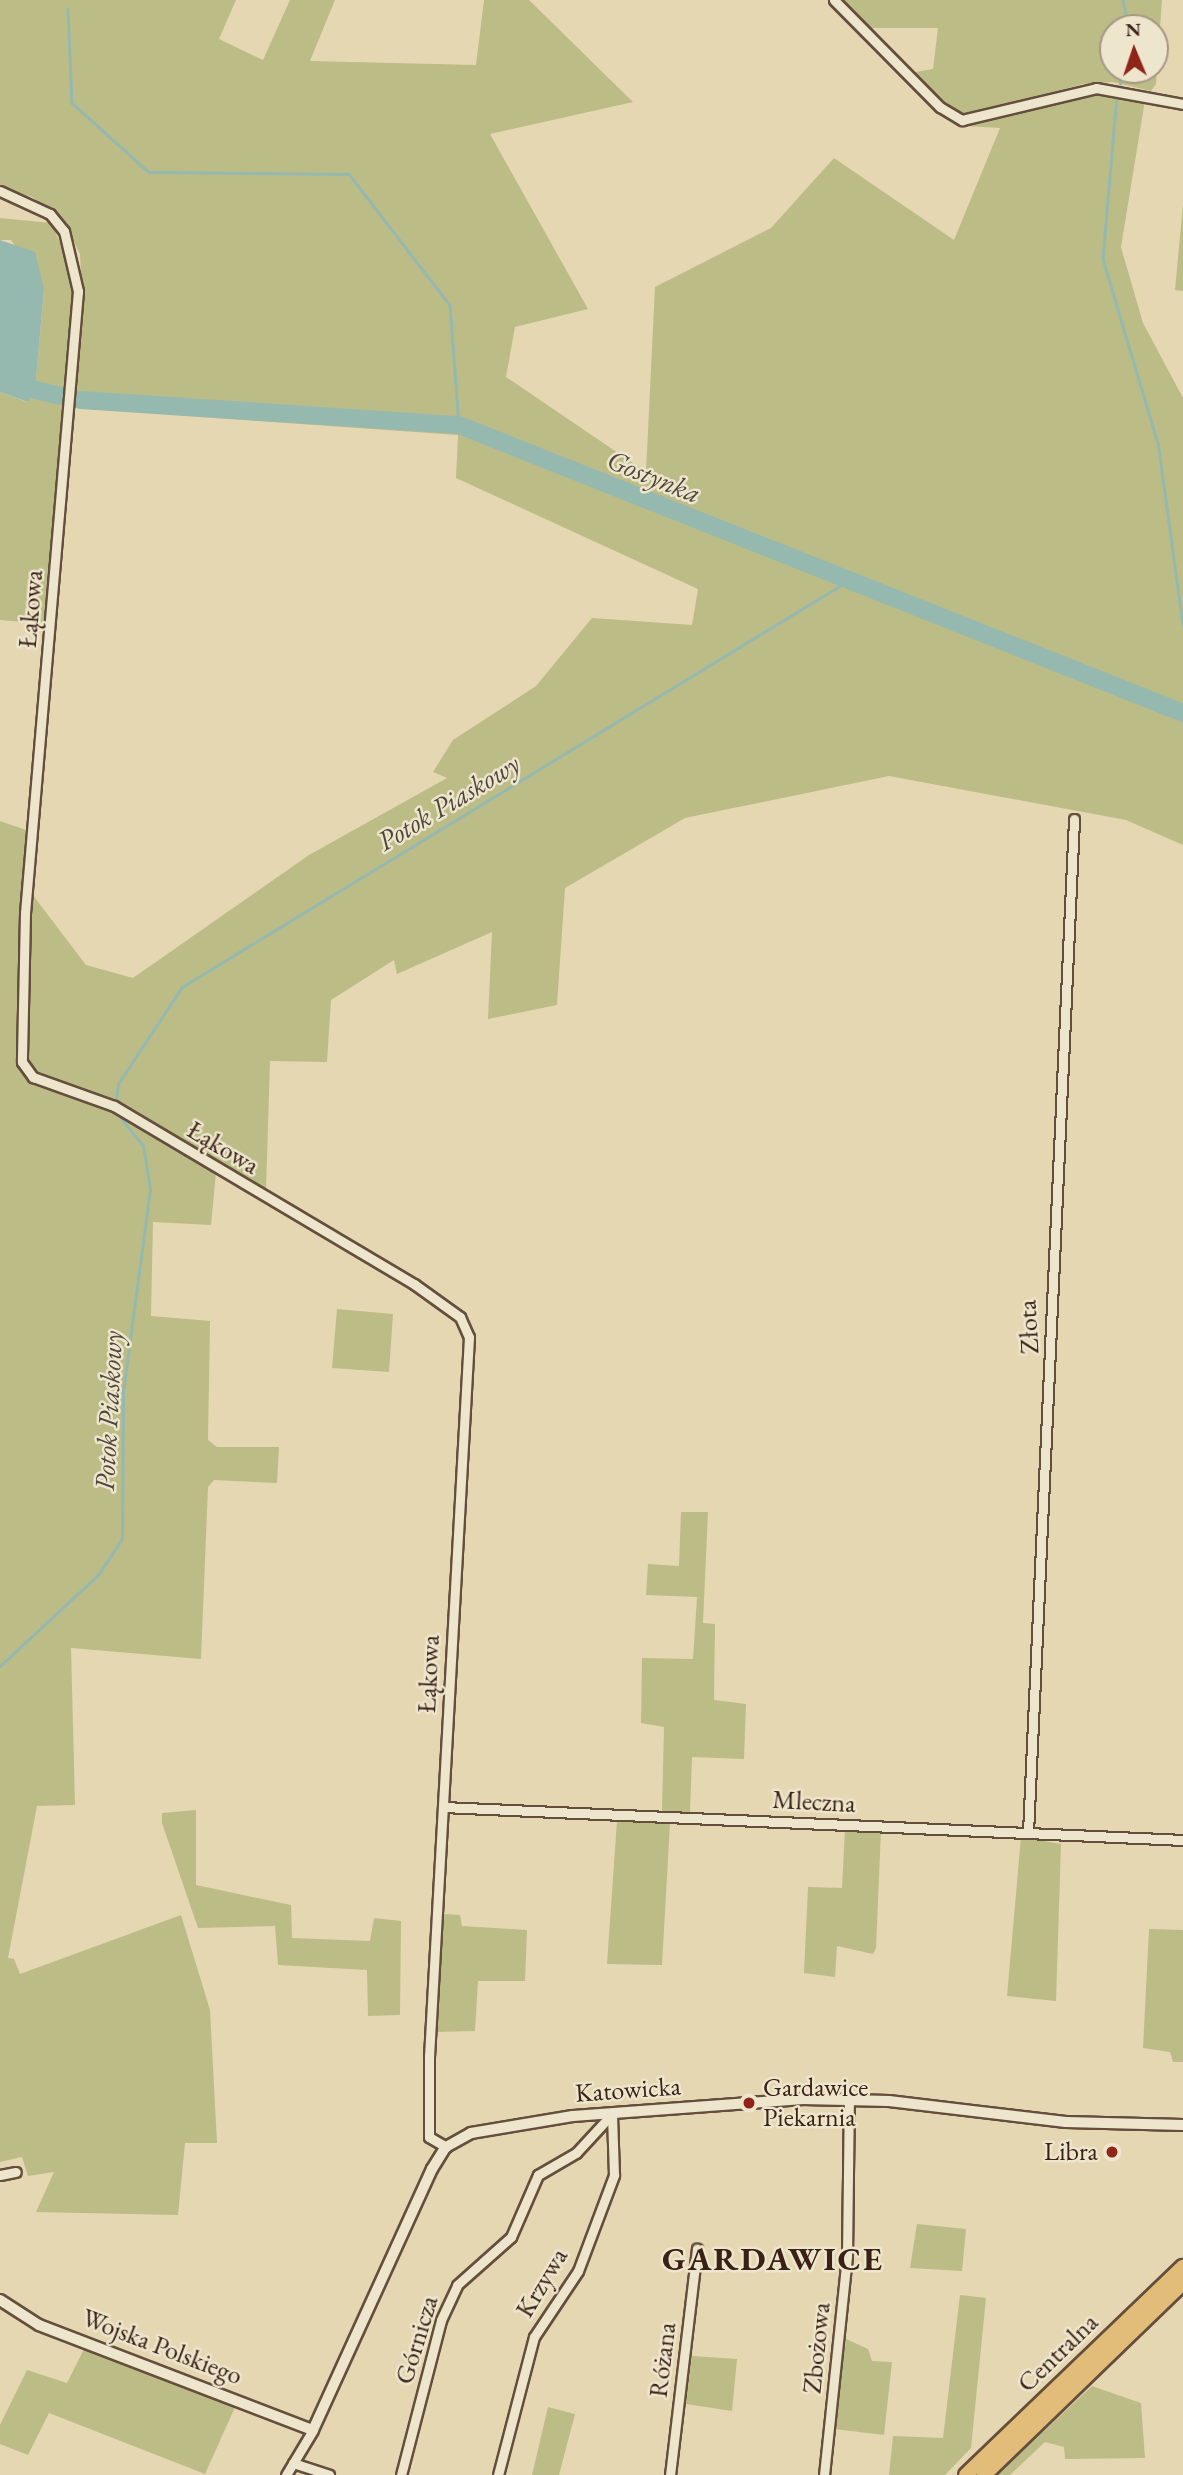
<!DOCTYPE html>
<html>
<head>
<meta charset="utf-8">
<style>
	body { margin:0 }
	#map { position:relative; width:1183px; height:2475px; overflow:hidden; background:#e5d7b2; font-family:"EB Garamond",serif }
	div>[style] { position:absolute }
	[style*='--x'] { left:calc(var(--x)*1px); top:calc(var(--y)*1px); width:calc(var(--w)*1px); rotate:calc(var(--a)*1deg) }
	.green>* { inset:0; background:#bcbc87 }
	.water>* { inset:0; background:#96b9af }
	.stream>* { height:2.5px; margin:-1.25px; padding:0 1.25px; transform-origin:1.25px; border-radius:1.25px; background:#96b9af }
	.river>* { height:18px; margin:-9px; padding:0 9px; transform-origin:9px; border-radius:9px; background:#96b9af }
	.roads { filter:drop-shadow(2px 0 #644e3c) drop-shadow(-2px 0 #644e3c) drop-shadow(0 2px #644e3c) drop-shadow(0 -2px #644e3c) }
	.minor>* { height:9px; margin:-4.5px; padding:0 4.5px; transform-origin:4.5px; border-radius:4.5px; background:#eee5cd }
	.tertiary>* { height:10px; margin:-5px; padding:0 5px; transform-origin:5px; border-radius:5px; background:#eee5cd }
	.primary>* { height:14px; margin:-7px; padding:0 7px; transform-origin:7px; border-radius:7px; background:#e2bc79 }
	.dots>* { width:19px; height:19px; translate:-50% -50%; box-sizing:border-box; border:4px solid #eee5cd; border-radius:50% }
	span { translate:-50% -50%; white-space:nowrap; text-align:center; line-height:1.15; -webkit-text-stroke:5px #eee5cd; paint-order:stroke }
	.street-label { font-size:26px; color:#392115 }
	.poi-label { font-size:26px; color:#392115 }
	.left { translate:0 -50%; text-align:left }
	.right { translate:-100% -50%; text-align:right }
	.water-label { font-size:28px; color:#50473c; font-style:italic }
	.district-label { font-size:33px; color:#392115; font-weight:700; letter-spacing:2px }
	.north { position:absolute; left:1099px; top:14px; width:70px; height:70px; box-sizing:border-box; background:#eee5cd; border:2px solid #a69783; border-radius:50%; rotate:358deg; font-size:19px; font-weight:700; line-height:28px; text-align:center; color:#392115 }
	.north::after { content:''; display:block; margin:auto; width:24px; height:32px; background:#8f2418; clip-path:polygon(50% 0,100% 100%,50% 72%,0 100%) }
</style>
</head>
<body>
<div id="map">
	<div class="green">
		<div style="clip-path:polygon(0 0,236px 0,219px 39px,263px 60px,290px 0,335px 0,310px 61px,476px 65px,484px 0,529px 0,633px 102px,490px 134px,588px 309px,515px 327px,506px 377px,646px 472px,655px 287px,771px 228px,834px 158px,954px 240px,1000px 128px,964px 126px,1090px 94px,1145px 100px,1121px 247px,1143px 323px,1183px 398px,1183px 845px,1126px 820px,889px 776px,685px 818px,565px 888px,557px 1005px,488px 1019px,492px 932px,397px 974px,394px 960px,331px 1000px,327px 1062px,270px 1061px,266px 1190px,217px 1162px,211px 1225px,153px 1222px,151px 1316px,210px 1321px,208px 1440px,217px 1447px,279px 1447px,277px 1483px,214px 1480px,208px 1487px,201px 1659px,71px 1648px,75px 1805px,37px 1806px,8px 1958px,14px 1959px,20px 1974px,181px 1915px,210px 2010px,217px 2143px,185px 2143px,178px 2215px,36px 2212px,54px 2172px,28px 2176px,22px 2157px,0 2162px,0 821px,32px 832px,18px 1019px,32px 894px,86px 965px,133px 978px,309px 855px,447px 778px,433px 772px,453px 740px,536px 686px,592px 618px,692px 625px,698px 589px,456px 478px,458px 435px,74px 408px,83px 315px,80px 254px,63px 219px,32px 197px,0 187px)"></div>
		<div style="clip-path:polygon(evenodd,841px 0,1162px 0,1156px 84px,1151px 91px,1113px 82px,1083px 84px,963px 116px,910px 73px,933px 69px,938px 28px,866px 28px,841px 0,1113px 28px,1155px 28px,1155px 70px,1113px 70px,1113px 28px)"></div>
		<div style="clip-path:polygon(1183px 205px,1183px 291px,1175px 290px)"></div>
		<div style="clip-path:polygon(0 218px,51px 223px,74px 273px,47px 624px,0 620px,0 392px,27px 402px,35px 390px,44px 289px,11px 240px,0 240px)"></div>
		<div style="clip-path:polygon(337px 1309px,393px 1314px,389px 1372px,332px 1368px)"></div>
		<div style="clip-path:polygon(681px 1512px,708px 1512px,703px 1623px,715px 1624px,714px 1700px,746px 1704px,744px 1759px,692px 1757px,690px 1813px,662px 1811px,664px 1727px,641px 1723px,642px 1658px,693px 1659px,697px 1597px,646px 1595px,648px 1564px,679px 1566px)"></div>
		<div style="clip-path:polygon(196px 1810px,196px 1885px,291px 1905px,292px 1938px,370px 1941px,374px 1918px,401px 1921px,400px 2015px,368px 2016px,367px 1970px,278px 1965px,275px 1926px,198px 1928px,162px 1823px,162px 1813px)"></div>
		<div style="clip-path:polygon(617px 1821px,670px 1823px,662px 1965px,607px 1964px)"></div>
		<div style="clip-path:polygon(845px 1829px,881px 1830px,876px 1948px,873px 1954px,837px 1946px,835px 1977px,804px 1973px,808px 1887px,842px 1888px)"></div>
		<div style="clip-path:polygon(1021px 1837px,1061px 1844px,1056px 2001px,1007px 1996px)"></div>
		<div style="clip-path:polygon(444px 1914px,460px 1915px,462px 1926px,527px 1930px,525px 1981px,478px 1981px,475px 2031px,434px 2032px)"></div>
		<div style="clip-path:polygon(1149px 1929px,1183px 1930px,1183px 2062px,1173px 2062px,1170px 2052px,1143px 2048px)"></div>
		<div style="clip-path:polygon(917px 2224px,966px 2229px,962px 2271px,910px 2268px)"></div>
		<div style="clip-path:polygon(960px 2295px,986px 2298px,971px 2448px,945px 2475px,889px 2475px,893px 2436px,943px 2438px)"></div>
		<div style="clip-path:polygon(846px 2339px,868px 2349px,872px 2361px,892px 2362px,884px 2435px,834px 2429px)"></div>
		<div style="clip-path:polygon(84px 2349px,236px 2405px,205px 2474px,49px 2413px,28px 2455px,0 2444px,0 2425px,27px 2370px,67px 2383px)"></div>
		<div style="clip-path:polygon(692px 2356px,737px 2359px,732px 2411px,686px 2404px)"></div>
		<div style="clip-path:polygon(1092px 2386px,1141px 2403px,1145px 2458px,1065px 2459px,1064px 2447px,1045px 2442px,1010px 2475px,997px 2475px)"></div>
		<div style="clip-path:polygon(548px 2407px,575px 2414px,559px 2475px,532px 2475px)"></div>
	</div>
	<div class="water">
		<div style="clip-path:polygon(0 240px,35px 252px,44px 289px,35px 390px,28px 402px,0 392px)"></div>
	</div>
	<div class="stream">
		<div style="--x:1123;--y:0;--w:29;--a:78"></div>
		<div style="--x:68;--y:9;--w:94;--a:87.6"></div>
		<div style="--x:72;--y:103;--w:103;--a:41.9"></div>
		<div style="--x:149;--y:172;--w:200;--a:0.6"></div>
		<div style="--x:349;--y:174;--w:165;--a:52.4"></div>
		<div style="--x:450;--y:305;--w:120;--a:85.7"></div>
		<div style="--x:1120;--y:84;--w:14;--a:-82"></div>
		<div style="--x:1117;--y:96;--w:164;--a:94.9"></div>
		<div style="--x:1103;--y:259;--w:189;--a:73.4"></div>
		<div style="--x:1158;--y:442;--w:185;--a:82.2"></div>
		<div style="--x:116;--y:1101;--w:17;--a:-83"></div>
		<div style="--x:118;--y:1084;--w:116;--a:-56.6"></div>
		<div style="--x:182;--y:987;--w:780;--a:-31.37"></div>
		<div style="--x:0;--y:1666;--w:134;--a:-42.9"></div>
		<div style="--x:98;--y:1575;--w:43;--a:-56.3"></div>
		<div style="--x:122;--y:1539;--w:147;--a:-89.6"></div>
		<div style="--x:123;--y:1392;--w:205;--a:-82.4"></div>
		<div style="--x:150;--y:1189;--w:44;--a:-99.2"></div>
		<div style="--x:143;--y:1146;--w:36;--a:-129"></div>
	</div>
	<div class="river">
		<div style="--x:35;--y:390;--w:31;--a:13"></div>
		<div style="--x:81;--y:400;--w:379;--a:3.8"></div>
		<div style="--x:459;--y:425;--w:779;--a:21.69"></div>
	</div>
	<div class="roads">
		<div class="minor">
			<div style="--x:834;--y:0;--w:151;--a:45.3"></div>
			<div style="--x:940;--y:107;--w:26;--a:31"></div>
			<div style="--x:962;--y:120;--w:138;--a:-13.4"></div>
			<div style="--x:1096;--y:88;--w:88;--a:10.4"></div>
			<div style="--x:0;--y:191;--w:55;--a:24.7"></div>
			<div style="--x:50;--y:214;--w:22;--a:51"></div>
			<div style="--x:64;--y:231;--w:62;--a:76.9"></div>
			<div style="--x:78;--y:291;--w:624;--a:94.87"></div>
			<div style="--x:25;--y:913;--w:149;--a:91.2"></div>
			<div style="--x:22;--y:1062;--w:19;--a:54"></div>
			<div style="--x:33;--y:1077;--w:86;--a:19.7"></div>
			<div style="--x:114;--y:1106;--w:349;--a:30.7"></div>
			<div style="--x:414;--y:1284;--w:57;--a:35.7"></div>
			<div style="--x:460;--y:1317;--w:22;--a:66"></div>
			<div style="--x:469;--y:1337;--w:720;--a:93.18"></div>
			<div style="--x:429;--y:2056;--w:81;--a:90"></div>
			<div style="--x:429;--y:2137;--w:20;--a:30"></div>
			<div style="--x:443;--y:1807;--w:741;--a:2.55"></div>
			<div style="--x:1028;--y:1833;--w:1015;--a:-87.4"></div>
			<div style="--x:0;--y:2175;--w:16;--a:-11"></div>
			<div style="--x:293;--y:2463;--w:38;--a:18"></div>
			<div style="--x:286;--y:2475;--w:52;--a:-59"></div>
			<div style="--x:401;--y:2475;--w:160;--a:-75.5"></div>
			<div style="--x:441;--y:2320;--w:38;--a:-65"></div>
			<div style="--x:457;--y:2285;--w:72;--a:-41.6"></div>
			<div style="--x:511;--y:2237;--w:68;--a:-66.5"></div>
			<div style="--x:538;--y:2175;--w:44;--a:-30.1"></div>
			<div style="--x:576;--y:2153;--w:53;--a:-47.3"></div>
			<div style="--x:498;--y:2475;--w:143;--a:-75.4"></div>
			<div style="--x:534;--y:2337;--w:79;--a:-56.3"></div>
			<div style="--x:578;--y:2271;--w:103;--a:-69.4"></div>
			<div style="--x:614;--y:2175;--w:61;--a:-91.9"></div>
			<div style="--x:670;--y:2475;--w:228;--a:-83.2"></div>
			<div style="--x:824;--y:2475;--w:220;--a:-84"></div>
			<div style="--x:847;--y:2256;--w:157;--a:-89.3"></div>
		</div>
		<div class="tertiary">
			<div style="--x:0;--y:2300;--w:46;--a:32.7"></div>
			<div style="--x:39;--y:2325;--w:293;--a:21"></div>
			<div style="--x:313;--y:2430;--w:287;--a:-65.5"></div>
			<div style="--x:432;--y:2169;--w:26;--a:-58"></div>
			<div style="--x:446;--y:2147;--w:29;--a:-29"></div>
			<div style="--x:471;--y:2133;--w:103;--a:-9.5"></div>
			<div style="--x:573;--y:2116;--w:231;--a:-4.2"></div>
			<div style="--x:803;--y:2099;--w:86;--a:1.3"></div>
			<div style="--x:889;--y:2101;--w:178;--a:6.8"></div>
			<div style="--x:1066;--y:2122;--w:117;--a:1.5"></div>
		</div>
		<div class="primary">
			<div style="--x:966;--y:2475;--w:301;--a:-43.8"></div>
			<div style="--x:984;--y:2475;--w:277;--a:-44"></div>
		</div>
	</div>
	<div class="dots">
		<div style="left:749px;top:2103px;background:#8f2418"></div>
		<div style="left:1112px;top:2152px;background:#8f2418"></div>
	</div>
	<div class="street-label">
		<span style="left:31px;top:609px;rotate:-85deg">Łąkowa</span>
		<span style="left:223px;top:1148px;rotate:31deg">Łąkowa</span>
		<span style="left:1029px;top:1327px;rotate:-93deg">Złota</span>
		<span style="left:429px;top:1674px;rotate:-87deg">Łąkowa</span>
		<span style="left:814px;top:1802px;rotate:3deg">Mleczna</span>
		<span style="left:628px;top:2090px;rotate:-4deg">Katowicka</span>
		<span style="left:542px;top:2283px;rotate:-59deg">Krzywa</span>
		<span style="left:417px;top:2340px;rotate:-73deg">Górnicza</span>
		<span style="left:162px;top:2347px;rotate:21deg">Wojska Polskiego</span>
		<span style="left:817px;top:2348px;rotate:-84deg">Zbożowa</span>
		<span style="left:1058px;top:2353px;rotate:-44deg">Centralna</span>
		<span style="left:663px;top:2360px;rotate:-83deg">Różana</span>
	</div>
	<div class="poi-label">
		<span class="left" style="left:763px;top:2103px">Gardawice<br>Piekarnia</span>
		<span class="right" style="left:1098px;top:2152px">Libra</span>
	</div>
	<div class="water-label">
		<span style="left:654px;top:476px;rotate:22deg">Gostynka</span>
		<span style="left:448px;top:802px;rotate:-31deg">Potok Piaskowy</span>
		<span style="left:108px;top:1411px;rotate:-87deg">Potok Piaskowy</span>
	</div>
	<div class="district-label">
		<span style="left:773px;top:2259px">GARDAWICE</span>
	</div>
	<div class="north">N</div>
</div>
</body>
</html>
